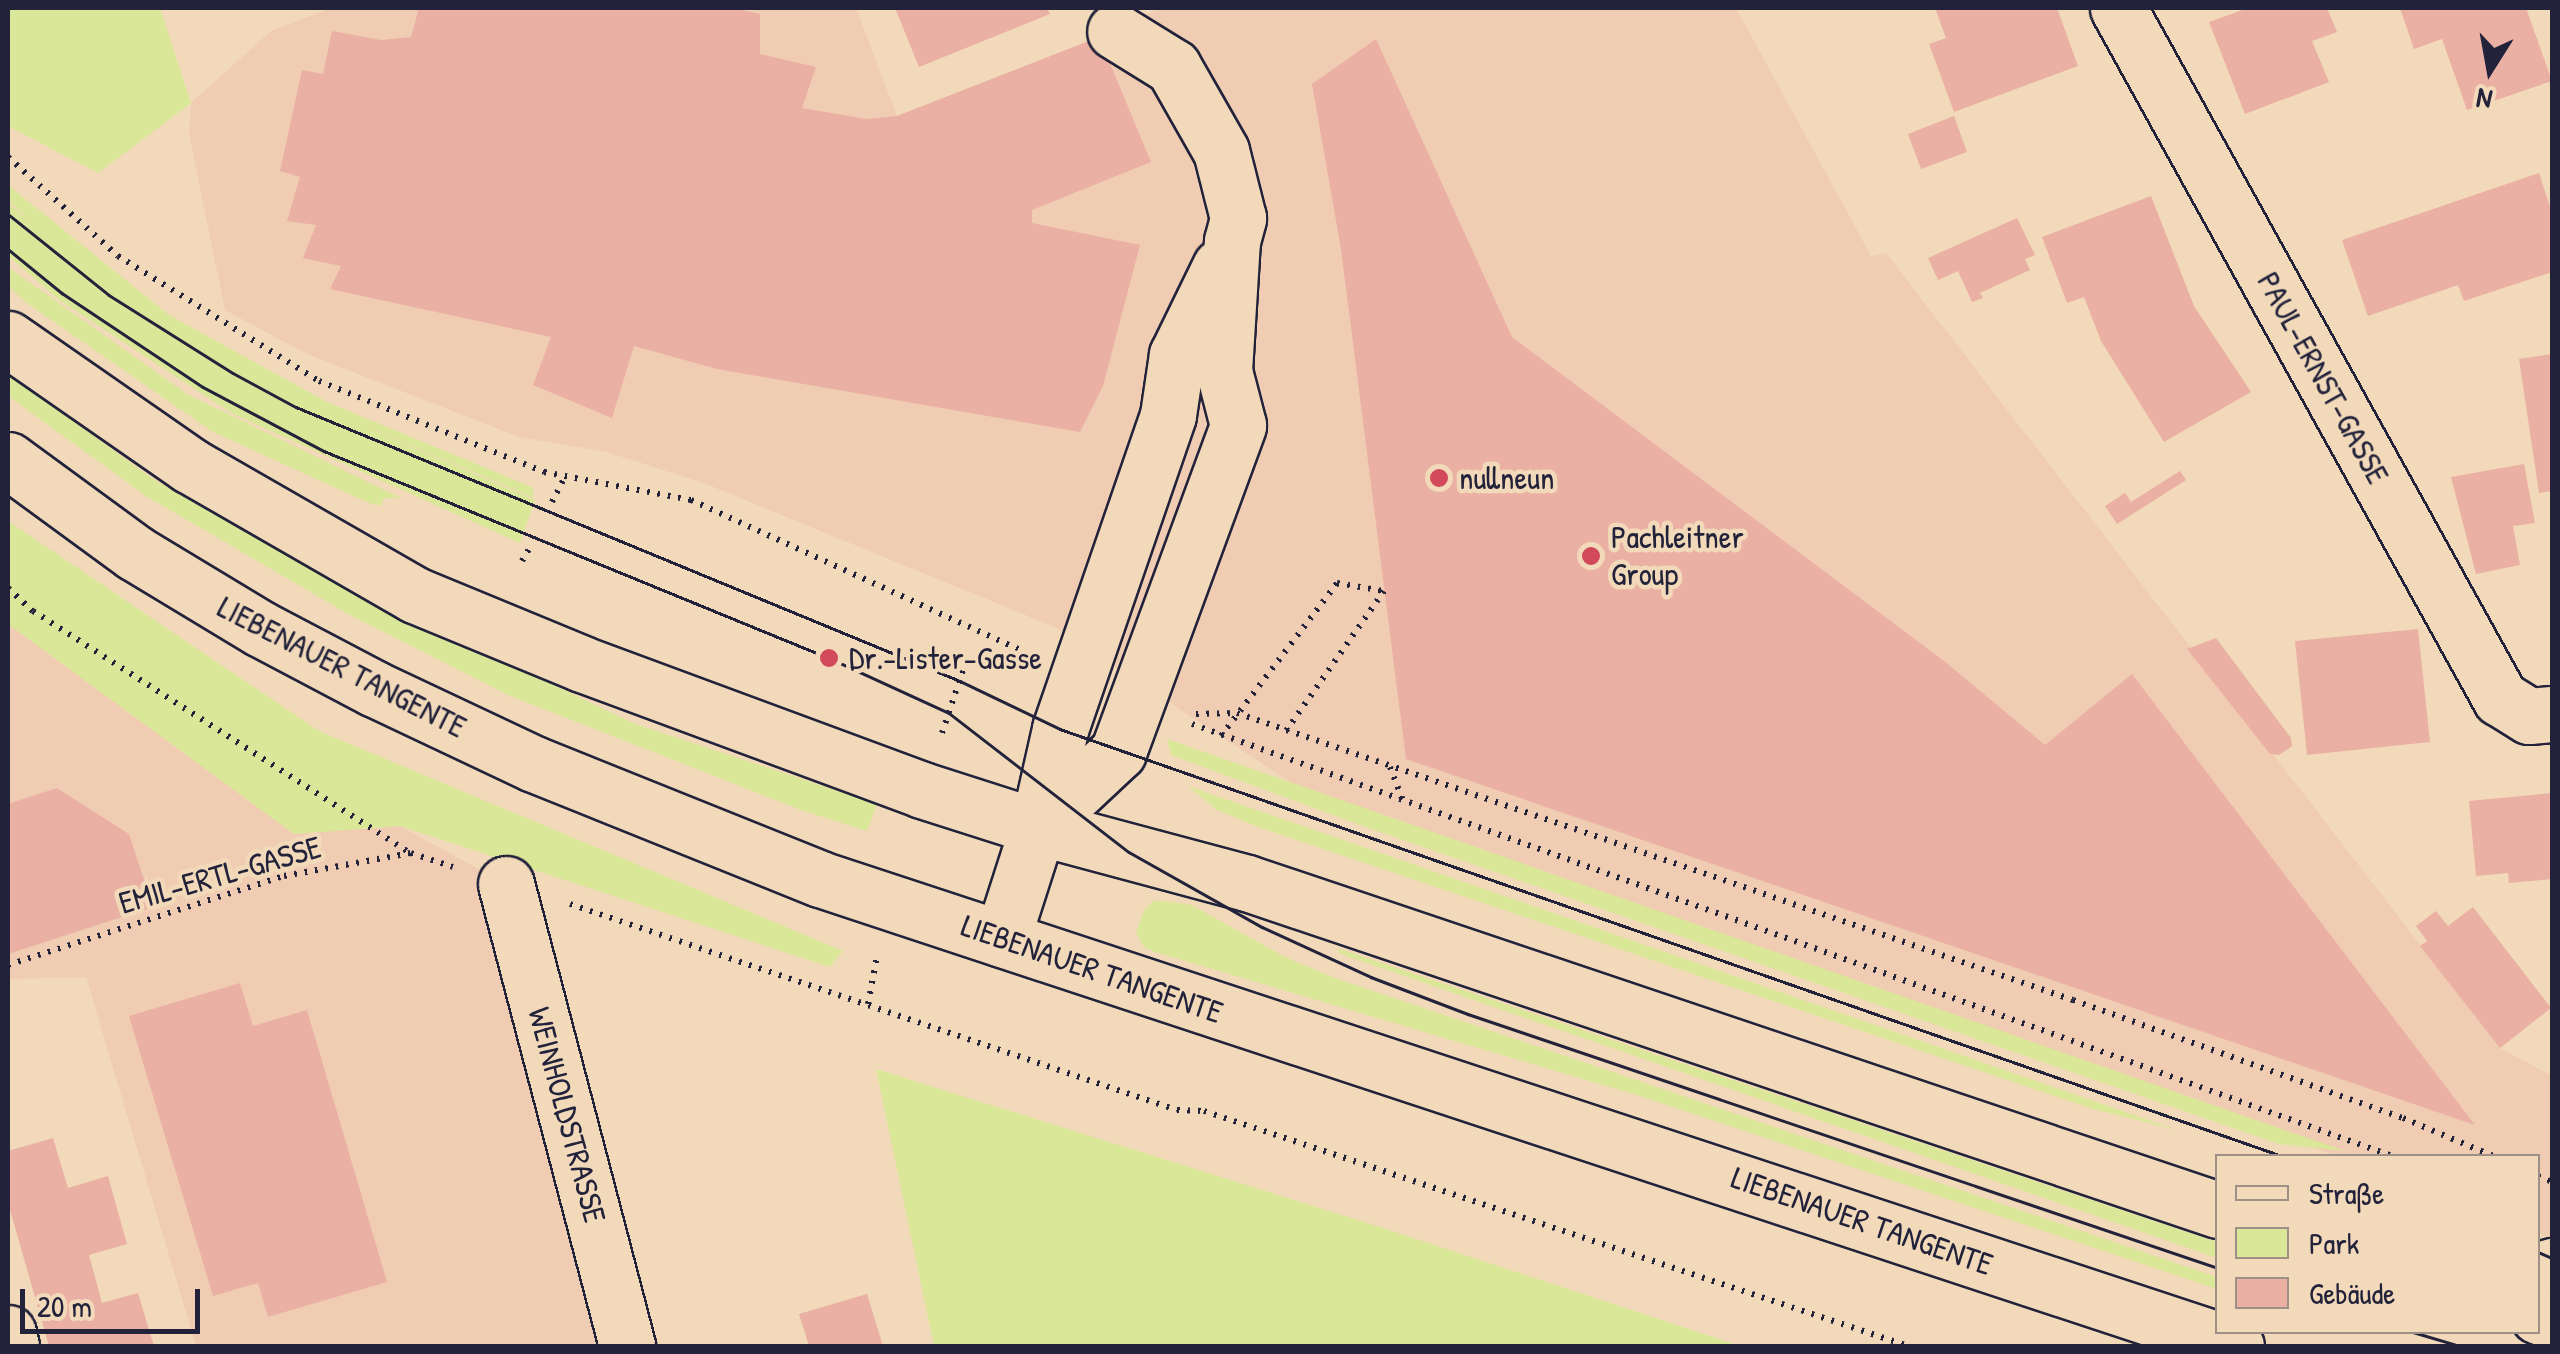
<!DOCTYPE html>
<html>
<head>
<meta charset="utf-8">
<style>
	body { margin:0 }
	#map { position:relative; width:2560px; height:1354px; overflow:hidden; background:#f2d9b9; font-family:"Patrick Hand",sans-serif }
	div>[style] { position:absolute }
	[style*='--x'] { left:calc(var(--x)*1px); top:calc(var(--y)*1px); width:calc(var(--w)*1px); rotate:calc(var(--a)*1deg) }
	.built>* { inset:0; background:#f0cdb2 }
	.green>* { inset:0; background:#dae698 }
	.building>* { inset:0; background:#eab0a3 }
	.path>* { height:6px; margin-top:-3px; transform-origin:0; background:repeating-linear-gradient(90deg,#22223b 0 2.5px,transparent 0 10.5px) }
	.roads { filter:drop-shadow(2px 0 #22223b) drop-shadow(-2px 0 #22223b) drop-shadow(0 2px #22223b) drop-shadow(0 -2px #22223b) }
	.minor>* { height:55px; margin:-27.5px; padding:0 27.5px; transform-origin:27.5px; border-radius:27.5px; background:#f2d9b9 }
	.major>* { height:55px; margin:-27.5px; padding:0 27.5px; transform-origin:27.5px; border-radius:27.5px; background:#f2d9b9 }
	.tram>* { height:2.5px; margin:-1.25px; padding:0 1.25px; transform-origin:1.25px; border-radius:1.25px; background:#22223b }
	.dots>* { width:28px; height:28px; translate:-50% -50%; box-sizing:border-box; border:5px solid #f2d9b9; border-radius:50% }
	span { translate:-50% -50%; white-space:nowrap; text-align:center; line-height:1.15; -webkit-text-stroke:9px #f2d9b9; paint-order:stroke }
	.street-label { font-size:32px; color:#22223b }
	.poi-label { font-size:32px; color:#22223b }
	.left { translate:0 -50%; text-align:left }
	.frame { position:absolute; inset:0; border:10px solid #22223b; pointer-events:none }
	.legend { position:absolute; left:2215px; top:1154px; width:325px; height:180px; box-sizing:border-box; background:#f2d9b9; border:2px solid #9f9087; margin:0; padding:12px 18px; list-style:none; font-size:30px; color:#22223b }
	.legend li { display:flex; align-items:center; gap:20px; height:50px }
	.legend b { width:50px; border:2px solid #9f9087 }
	.north { position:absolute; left:2440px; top:20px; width:100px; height:100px; -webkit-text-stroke:8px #f2d9b9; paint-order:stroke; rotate:191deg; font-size:28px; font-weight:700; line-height:40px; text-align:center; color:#22223b }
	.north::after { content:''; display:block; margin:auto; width:35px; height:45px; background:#22223b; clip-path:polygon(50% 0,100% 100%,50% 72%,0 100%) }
	.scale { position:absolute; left:20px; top:1289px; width:180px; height:45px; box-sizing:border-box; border:5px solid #22223b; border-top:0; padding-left:12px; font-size:30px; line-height:35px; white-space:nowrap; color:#22223b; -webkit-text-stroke:8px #f2d9b9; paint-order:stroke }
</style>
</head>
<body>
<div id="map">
	<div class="built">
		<div style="clip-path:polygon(331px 8px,856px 8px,897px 116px,1099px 37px,1160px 8px,1736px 8px,1871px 256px,1886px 253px,2500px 1048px,2552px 1076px,2552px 1239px,2538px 1233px,2538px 1156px,2337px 1156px,1314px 798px,1057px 628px,706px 484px,607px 452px,519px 437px,307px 354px,225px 310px,189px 134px,191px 103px,271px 31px)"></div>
		<div style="clip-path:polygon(8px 624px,294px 834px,400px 826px,506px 884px,627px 1346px,196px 1346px,86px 977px,8px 979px)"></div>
	</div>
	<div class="green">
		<div style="clip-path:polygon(8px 8px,160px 8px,191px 103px,98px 173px,8px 126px)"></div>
		<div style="clip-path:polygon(8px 185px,169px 315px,327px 402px,532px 487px,534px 498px,307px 401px,535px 500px,520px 543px,233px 414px,59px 300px,8px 256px,8px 203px,33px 223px,8px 200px)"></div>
		<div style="clip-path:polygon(8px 267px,187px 394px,401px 498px,384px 498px,381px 506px,369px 503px,213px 432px,28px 304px,8px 286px)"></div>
		<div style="clip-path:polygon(8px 374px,153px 479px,351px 588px,633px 723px,877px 804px,867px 831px,801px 810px,508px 695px,348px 614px,146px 496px,8px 396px)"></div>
		<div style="clip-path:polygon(8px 521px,319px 731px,843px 951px,830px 967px,400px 826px,294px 834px,8px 624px)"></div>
		<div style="clip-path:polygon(1167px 739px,2293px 1133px,2345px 1151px,2279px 1144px,1357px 824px,1171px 755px)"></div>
		<div style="clip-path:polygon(1188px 786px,2177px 1130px,2093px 1109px,1261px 828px,1217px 810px)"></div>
		<div style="clip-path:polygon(1155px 900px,1192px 905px,1287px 958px,1338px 979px,2217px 1277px,2217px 1289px,1640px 1096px,1155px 952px,1144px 947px,1136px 933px,1144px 910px)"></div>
		<div style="clip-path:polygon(1337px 948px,2217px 1242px,2217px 1258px,1341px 954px)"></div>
		<div style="clip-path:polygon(876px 1069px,1377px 1226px,1740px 1346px,934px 1346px)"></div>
	</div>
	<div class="building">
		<div style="clip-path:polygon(419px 8px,732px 8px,760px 14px,760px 54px,816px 67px,802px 108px,866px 119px,897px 116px,1099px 37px,1151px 162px,1032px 210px,1032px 223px,1140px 245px,1103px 386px,1080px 432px,717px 369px,634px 346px,612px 418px,533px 385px,551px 337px,330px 289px,341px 266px,303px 258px,316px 225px,287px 221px,300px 177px,280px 171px,302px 70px,323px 74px,332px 31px,381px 40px,411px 37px)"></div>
		<div style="clip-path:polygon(895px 8px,1047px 8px,1050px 14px,919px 67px)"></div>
		<div style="clip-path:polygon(1935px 8px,2057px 8px,2078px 66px,1954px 112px,1929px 44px,1946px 38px)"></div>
		<div style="clip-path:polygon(2248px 8px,2327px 8px,2337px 32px,2312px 41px,2329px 82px,2245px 114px,2209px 22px)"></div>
		<div style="clip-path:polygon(2400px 8px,2526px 8px,2552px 81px,2467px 110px,2442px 39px,2414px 49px)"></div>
		<div style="clip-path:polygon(1376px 39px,1512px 337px,1944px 661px,2045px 745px,2132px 674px,2475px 1125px,1406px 759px,1341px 249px,1312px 84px)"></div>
		<div style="clip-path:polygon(1954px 116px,1967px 152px,1921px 169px,1908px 134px)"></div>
		<div style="clip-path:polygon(2539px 173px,2552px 213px,2552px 272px,2464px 301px,2458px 285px,2368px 316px,2342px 240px)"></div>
		<div style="clip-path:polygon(2151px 196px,2194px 306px,2251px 392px,2164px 442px,2101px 341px,2084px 297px,2067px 303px,2042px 237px)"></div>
		<div style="clip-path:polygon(2017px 218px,2035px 255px,2025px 259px,2030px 270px,1980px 293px,1983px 298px,1972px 302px,1958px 271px,1938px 280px,1928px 258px)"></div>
		<div style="clip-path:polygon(2552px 354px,2552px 491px,2539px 493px,2519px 359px)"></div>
		<div style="clip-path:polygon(2524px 464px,2535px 523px,2513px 526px,2520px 565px,2476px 574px,2451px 477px)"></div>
		<div style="clip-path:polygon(2180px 471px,2186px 480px,2117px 524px,2105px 506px,2125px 493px,2131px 502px)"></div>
		<div style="clip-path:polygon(2418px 629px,2430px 742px,2307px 755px,2295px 641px)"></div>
		<div style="clip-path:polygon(2216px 638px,2291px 738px,2292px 746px,2279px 755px,2270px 754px,2187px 649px)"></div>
		<div style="clip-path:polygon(57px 788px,129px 834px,153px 907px,8px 954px,8px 804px)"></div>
		<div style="clip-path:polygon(2552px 793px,2552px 879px,2509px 883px,2508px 873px,2476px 876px,2469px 801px)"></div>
		<div style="clip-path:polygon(2473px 907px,2551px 1008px,2500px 1048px,2420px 946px,2427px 941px,2416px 926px,2436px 911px,2448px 926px)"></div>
		<div style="clip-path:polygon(240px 983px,253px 1026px,307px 1010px,387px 1282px,268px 1317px,258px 1283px,213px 1296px,129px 1016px)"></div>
		<div style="clip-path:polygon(53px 1138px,68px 1188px,108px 1176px,127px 1244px,89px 1255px,102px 1303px,138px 1293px,154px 1346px,49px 1346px,8px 1203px,8px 1151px)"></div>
		<div style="clip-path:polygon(867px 1294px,883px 1346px,809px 1346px,799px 1314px)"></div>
	</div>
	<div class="path">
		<div style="--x:8;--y:157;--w:148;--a:42"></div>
		<div style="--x:118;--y:256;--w:237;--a:31.9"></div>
		<div style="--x:319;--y:381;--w:243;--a:22"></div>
		<div style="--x:544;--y:472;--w:150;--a:10.8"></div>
		<div style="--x:691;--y:500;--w:366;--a:24.5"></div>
		<div style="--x:552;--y:502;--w:28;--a:-63"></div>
		<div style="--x:522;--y:561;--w:14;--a:-60"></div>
		<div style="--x:8;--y:588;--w:34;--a:43"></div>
		<div style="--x:33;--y:611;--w:448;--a:32.7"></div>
		<div style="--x:1196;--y:714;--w:41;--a:-1.4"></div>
		<div style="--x:1237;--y:713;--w:884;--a:18.95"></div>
		<div style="--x:2073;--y:1000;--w:350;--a:19.7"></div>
		<div style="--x:2403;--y:1118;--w:98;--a:22.9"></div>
		<div style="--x:1192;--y:724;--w:1275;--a:19.8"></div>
		<div style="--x:942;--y:733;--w:66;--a:-71.6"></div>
		<div style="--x:1221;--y:736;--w:192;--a:-52.8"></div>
		<div style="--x:1337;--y:583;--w:48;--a:9.7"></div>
		<div style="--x:1384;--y:591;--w:171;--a:125"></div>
		<div style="--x:1390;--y:767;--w:36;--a:69"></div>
		<div style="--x:570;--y:904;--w:641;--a:18.75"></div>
		<div style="--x:1177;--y:1110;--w:27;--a:2"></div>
		<div style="--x:1204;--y:1111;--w:742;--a:18.46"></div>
		<div style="--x:8;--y:965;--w:290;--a:-17.9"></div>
		<div style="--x:284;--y:876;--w:129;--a:-10.3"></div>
		<div style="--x:411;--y:853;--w:44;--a:18.4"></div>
		<div style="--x:868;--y:1004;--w:49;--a:-79.4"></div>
		<div style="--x:2538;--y:1176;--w:15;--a:23"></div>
	</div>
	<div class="roads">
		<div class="minor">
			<div style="--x:2118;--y:8;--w:789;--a:61.03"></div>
			<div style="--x:2500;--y:698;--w:34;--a:32"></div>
			<div style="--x:2529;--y:716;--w:23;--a:-5"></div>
			<div style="--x:1038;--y:827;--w:110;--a:-43.2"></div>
			<div style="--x:1118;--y:752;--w:348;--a:-69.8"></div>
			<div style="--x:1238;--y:425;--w:56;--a:-104.5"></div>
			<div style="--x:1224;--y:371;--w:130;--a:-86.5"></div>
			<div style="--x:1232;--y:241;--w:24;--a:-75"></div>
			<div style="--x:1238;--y:218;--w:69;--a:-104.2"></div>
			<div style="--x:1221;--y:151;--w:97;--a:-119.7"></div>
			<div style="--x:1173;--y:67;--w:68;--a:-148.2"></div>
			<div style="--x:1038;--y:827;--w:100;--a:-77.3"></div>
			<div style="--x:1060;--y:729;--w:332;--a:-71"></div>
			<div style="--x:1168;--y:415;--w:61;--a:-81.5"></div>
			<div style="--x:1177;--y:355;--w:98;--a:-64"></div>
			<div style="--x:506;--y:884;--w:478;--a:75.3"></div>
			<div style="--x:8;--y:1333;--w:13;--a:77"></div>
		</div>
		<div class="major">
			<div style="--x:8;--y:339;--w:221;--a:34.8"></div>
			<div style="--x:189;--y:465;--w:261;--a:29.9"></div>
			<div style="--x:415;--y:595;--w:181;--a:22.4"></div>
			<div style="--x:582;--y:664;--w:363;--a:20.3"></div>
			<div style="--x:922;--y:790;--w:122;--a:17.7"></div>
			<div style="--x:1038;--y:827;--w:216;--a:15"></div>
			<div style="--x:1247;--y:883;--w:1025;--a:18.61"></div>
			<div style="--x:8;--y:460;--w:157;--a:36.2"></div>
			<div style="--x:135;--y:553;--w:147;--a:31.1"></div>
			<div style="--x:261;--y:629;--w:129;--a:27.8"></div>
			<div style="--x:375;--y:689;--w:176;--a:25.3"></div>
			<div style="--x:534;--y:764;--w:308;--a:21.9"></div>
			<div style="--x:820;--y:879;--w:1491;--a:18.25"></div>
			<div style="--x:1002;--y:939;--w:118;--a:-72.2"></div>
			<div style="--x:2538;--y:1270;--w:15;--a:-16"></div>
			<div style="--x:2538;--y:1316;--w:15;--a:20"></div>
		</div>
	</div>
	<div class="tram">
		<div style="--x:8;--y:214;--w:129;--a:38.7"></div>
		<div style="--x:109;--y:295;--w:146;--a:32.2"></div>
		<div style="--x:233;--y:373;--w:72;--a:28.4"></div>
		<div style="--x:296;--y:407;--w:718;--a:22.42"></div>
		<div style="--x:960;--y:681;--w:111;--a:25.6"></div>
		<div style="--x:1060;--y:729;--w:1294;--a:19.26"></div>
		<div style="--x:8;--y:249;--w:70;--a:39.2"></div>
		<div style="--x:62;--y:293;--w:169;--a:33.7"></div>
		<div style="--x:203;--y:387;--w:137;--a:27.9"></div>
		<div style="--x:324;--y:451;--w:546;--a:22.29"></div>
		<div style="--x:829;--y:658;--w:132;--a:24.6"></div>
		<div style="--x:949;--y:713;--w:227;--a:37.7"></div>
		<div style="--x:1129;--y:852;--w:153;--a:29.4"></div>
		<div style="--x:1262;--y:927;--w:120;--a:24.6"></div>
		<div style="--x:1371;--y:977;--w:104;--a:20.9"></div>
		<div style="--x:1468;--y:1014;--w:792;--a:18.71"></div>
		<div style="--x:2538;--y:1252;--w:15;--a:23"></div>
		<div style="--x:2413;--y:1332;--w:49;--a:16.6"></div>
	</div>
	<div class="dots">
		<div style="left:1439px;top:478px;background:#d1495b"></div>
		<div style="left:1591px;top:556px;background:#d1495b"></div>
		<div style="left:829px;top:658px;background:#d1495b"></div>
	</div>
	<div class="street-label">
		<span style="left:2323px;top:378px;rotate:61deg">PAUL-ERNST-GASSE</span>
		<span style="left:342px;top:667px;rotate:27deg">LIEBENAUER TANGENTE</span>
		<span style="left:220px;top:875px;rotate:-16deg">EMIL-ERTL-GASSE</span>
		<span style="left:1092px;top:969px;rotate:19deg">LIEBENAUER TANGENTE</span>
		<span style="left:567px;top:1115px;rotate:75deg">WEINHOLDSTRASSE</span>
		<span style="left:1862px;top:1221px;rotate:19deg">LIEBENAUER TANGENTE</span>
	</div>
	<div class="poi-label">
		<span class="left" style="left:1459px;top:478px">nullneun</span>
		<span class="left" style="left:1611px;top:556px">Pachleitner<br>Group</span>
		<span class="left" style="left:849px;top:658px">Dr.-Lister-Gasse</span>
	</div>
	<div class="frame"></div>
	<ul class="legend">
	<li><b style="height:12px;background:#f2d9b9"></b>Straße</li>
	<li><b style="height:28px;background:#dae698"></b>Park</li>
	<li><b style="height:28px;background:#eab0a3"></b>Gebäude</li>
	</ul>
	<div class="north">N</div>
	<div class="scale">20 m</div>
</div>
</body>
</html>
